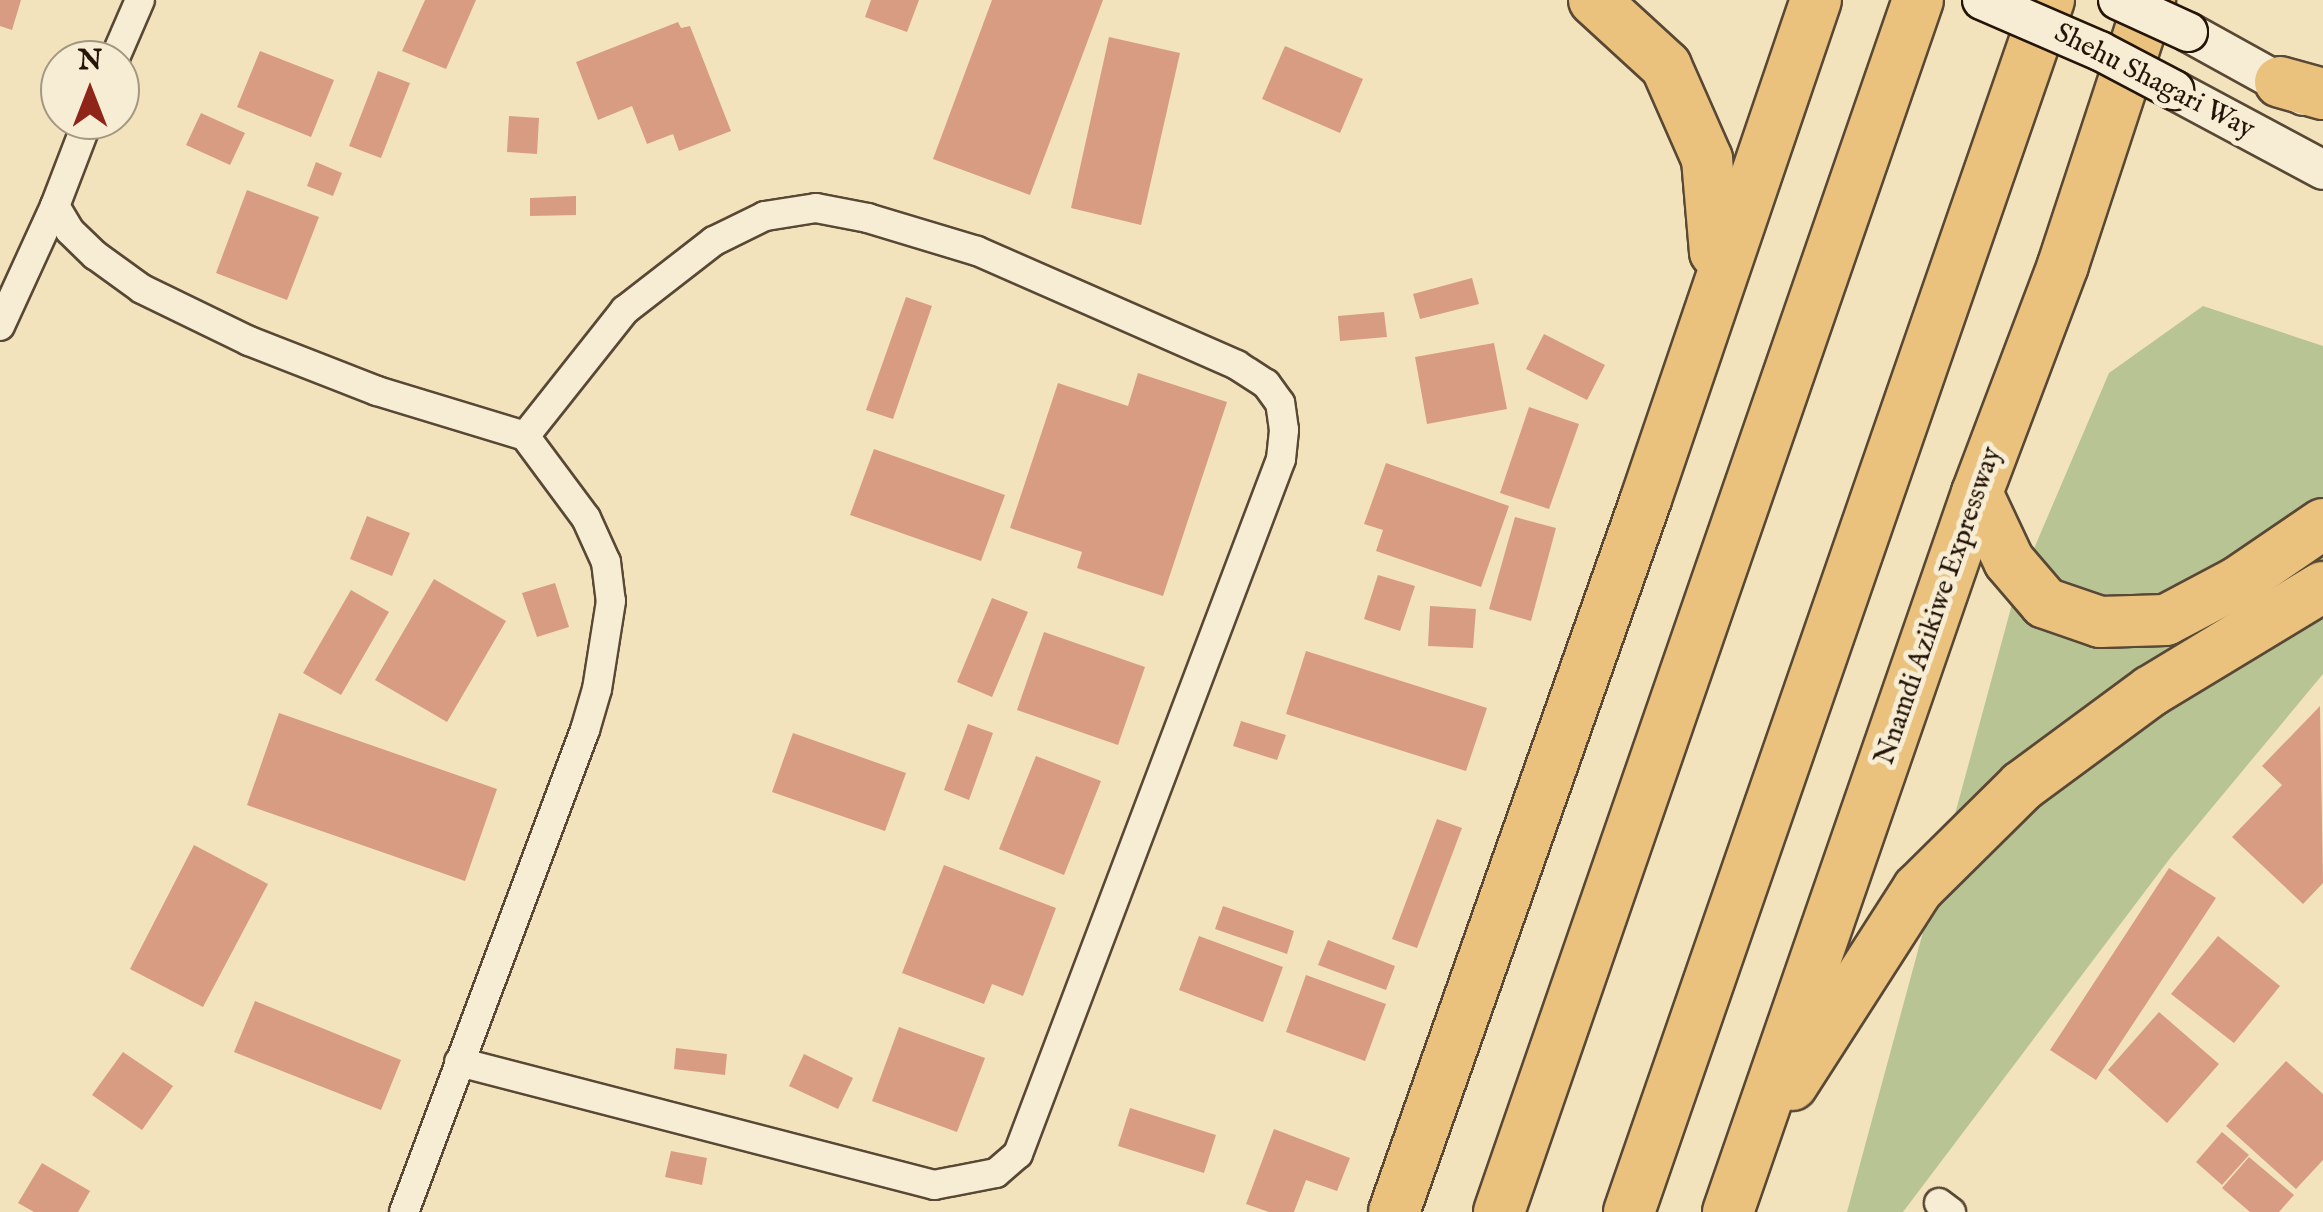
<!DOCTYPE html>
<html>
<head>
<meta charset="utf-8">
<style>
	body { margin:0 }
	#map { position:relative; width:2323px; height:1212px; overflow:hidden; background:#f3e3bd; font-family:"IM FELL English",serif }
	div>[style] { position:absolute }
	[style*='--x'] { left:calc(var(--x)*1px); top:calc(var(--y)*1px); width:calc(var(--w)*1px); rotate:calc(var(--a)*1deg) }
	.green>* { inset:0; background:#b8c494 }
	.building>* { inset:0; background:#d89c83 }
	.roads { filter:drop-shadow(2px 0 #584835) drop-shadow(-2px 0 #584835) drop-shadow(0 2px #584835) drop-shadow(0 -2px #584835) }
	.street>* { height:28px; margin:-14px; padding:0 14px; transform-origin:14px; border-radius:14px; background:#f7edd4 }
	.secondary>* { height:38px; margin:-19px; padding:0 19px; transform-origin:19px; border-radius:19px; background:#f7edd4 }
	.highway>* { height:50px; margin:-25px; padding:0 25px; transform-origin:25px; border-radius:25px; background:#eac27e }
	.bridges { filter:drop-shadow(2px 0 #251508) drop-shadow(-2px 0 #251508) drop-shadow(0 2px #251508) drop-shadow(0 -2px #251508) }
	.secondary-bridge>* { height:38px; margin:-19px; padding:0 19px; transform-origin:19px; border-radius:19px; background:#f7edd4 }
	span { translate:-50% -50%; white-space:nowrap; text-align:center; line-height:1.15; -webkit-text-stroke:10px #f7edd4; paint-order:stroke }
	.street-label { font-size:28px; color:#251508 }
	.north { position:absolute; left:40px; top:40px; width:100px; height:100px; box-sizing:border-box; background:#f7edd4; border:2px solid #a39782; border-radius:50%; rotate:0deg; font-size:28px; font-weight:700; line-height:40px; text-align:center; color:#251508 }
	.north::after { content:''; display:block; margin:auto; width:35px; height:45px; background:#8f2418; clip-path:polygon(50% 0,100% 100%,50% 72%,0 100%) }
</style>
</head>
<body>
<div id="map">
	<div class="green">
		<div style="clip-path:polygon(2203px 306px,2323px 346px,2323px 674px,2171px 857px,1903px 1212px,1847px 1212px,2015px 593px,2109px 373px)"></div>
	</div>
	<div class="building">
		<div style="clip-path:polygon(0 0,21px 0,12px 30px,0 26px)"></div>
		<div style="clip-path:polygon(425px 0,476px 0,446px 69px,402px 51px)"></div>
		<div style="clip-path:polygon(871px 0,919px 0,907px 32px,865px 17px)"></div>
		<div style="clip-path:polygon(992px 0,1103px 0,1030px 195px,933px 159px)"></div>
		<div style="clip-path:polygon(678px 22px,681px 28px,690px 26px,731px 131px,679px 151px,673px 134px,647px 144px,632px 106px,598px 120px,576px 62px)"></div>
		<div style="clip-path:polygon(1109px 37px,1180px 53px,1141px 225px,1071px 208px)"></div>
		<div style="clip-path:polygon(1285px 46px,1363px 79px,1340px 133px,1262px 99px)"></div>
		<div style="clip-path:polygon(260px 51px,334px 80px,311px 137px,237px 107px)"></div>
		<div style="clip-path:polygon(378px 71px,410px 83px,381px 158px,349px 146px)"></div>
		<div style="clip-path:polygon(201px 113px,245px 133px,230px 165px,186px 145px)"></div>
		<div style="clip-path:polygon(509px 116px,539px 118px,537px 154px,507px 152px)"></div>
		<div style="clip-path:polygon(316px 162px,342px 173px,333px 196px,307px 186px)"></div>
		<div style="clip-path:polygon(247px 190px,319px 217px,287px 300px,216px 273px)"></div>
		<div style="clip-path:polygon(576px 196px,576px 215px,530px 216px,530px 198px)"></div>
		<div style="clip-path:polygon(1472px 278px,1479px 304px,1420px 319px,1413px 294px)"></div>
		<div style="clip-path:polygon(906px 297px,932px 306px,893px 419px,866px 410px)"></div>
		<div style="clip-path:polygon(1384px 312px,1387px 337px,1340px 341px,1338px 316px)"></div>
		<div style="clip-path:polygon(1544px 334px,1605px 365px,1587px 400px,1526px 369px)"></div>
		<div style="clip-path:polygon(1494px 343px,1507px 409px,1427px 424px,1415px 357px)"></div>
		<div style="clip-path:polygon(1138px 373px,1227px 402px,1163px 596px,1077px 568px,1082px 552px,1010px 528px,1058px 383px,1128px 406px)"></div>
		<div style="clip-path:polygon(1529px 407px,1579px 424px,1549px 509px,1500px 493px)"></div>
		<div style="clip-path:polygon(874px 449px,1005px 495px,981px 561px,850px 515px)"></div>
		<div style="clip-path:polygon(1386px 463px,1509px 506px,1481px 587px,1376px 551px,1383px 530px,1364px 524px)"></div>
		<div style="clip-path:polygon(367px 516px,410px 533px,392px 576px,350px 559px)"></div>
		<div style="clip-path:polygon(1515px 517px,1556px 528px,1531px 621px,1489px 609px)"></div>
		<div style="clip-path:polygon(1378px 575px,1415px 586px,1400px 631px,1364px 619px)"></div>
		<div style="clip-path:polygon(434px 579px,506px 621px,447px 722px,375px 680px)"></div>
		<div style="clip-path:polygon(555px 583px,569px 627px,537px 637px,522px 593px)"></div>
		<div style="clip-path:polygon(351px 590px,389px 612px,341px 695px,303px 673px)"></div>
		<div style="clip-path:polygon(992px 598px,1028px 612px,992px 697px,957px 682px)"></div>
		<div style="clip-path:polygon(1430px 606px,1476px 609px,1473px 648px,1428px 646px)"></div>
		<div style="clip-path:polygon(1044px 632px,1145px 667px,1118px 745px,1017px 710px)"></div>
		<div style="clip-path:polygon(1306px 651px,1487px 708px,1466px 771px,1286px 714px)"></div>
		<div style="clip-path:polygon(2320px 706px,2323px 883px,2303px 904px,2232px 837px,2282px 785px,2262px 766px)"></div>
		<div style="clip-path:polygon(279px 713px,497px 789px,465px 881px,247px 805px)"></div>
		<div style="clip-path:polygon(1241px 721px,1286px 735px,1277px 760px,1233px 746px)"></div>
		<div style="clip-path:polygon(968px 724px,993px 733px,969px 800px,944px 790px)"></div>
		<div style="clip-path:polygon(793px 733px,906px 773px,885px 831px,772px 792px)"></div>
		<div style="clip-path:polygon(1036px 756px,1101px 781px,1064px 875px,999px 849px)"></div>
		<div style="clip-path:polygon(1437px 819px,1462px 828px,1417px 948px,1392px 939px)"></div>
		<div style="clip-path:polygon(194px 845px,268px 884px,203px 1007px,130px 969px)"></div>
		<div style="clip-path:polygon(944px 865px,1056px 908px,1023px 996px,992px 984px,984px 1004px,902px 973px)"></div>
		<div style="clip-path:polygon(2169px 868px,2216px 898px,2096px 1080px,2050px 1050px)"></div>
		<div style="clip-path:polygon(1223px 906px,1294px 931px,1287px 954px,1215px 929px)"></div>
		<div style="clip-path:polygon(1199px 936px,1283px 967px,1263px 1022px,1179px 990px)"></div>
		<div style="clip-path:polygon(2218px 936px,2280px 986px,2234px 1043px,2171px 994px)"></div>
		<div style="clip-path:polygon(1328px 940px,1395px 966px,1386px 990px,1318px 965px)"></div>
		<div style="clip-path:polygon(1306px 975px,1386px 1004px,1365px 1061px,1286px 1032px)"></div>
		<div style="clip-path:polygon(255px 1001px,401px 1060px,381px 1110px,234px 1052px)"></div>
		<div style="clip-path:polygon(2159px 1012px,2219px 1064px,2167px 1123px,2108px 1070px)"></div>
		<div style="clip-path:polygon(899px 1027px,985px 1058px,957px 1132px,872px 1101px)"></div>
		<div style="clip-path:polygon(676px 1048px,727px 1054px,725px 1075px,674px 1069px)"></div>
		<div style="clip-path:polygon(123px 1052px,173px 1086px,142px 1130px,92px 1095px)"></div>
		<div style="clip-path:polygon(804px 1054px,853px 1078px,838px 1109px,789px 1086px)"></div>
		<div style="clip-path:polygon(2286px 1061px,2323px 1094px,2323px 1160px,2296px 1189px,2226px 1126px)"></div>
		<div style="clip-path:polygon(1130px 1108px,1216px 1135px,1204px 1173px,1118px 1146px)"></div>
		<div style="clip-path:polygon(1274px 1129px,1350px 1158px,1337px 1191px,1306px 1180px,1294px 1212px,1269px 1212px,1246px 1204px)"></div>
		<div style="clip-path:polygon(2222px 1132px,2249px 1155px,2222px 1185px,2196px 1162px)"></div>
		<div style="clip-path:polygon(671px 1151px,707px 1158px,702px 1185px,665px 1177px)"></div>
		<div style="clip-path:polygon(2249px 1157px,2294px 1195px,2279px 1212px,2250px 1212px,2222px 1188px)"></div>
		<div style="clip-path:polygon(42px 1163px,90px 1191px,78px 1212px,34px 1212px,18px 1203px)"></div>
	</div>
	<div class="roads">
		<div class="street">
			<div style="--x:114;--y:60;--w:65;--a:-66.6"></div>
			<div style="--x:88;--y:120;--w:92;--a:111"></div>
			<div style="--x:55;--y:206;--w:29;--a:59"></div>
			<div style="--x:70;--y:231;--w:35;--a:44"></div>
			<div style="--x:95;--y:255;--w:58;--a:35.9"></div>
			<div style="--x:142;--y:289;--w:119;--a:25.9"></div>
			<div style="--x:249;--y:341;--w:137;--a:21.3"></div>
			<div style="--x:377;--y:391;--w:155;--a:16.9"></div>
			<div style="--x:525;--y:436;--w:102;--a:53.4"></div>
			<div style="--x:586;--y:518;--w:48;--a:65.6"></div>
			<div style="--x:606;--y:562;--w:39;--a:83"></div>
			<div style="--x:611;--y:601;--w:89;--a:99"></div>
			<div style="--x:597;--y:689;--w:43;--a:106.3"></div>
			<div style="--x:585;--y:730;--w:515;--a:110.58"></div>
			<div style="--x:0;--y:326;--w:132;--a:-65.4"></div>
			<div style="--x:459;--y:1062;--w:491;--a:14.5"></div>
			<div style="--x:934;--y:1185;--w:63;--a:-11"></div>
			<div style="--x:996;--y:1173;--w:29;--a:-41"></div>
			<div style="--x:1018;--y:1154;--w:743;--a:-69.27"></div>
			<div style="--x:1281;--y:459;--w:29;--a:-84"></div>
			<div style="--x:1284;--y:430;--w:27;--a:-98"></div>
			<div style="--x:1280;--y:403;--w:24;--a:-126"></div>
			<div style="--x:1266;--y:384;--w:35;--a:-147"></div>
			<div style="--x:1237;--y:365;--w:284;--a:-156.3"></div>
			<div style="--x:977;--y:251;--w:114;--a:-163.2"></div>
			<div style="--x:868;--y:218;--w:53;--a:-169.1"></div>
			<div style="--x:816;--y:208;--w:52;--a:171.1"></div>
			<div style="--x:765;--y:216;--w:57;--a:153.9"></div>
			<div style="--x:714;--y:241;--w:113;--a:142.2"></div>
			<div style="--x:625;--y:310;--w:161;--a:128.4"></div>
			<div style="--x:1939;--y:1203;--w:15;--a:37"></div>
		</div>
		<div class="secondary">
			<div style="--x:2188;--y:32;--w:132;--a:28.9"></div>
			<div style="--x:2174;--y:90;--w:169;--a:28.2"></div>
		</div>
		<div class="highway">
			<div style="--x:1594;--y:0;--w:98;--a:42.5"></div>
			<div style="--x:1666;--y:66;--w:102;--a:66.2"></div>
			<div style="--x:1707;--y:159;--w:93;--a:85.1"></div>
			<div style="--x:1715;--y:252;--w:9;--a:49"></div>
			<div style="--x:2280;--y:82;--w:45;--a:15.6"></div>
			<div style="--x:1977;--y:493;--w:75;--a:64.8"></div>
			<div style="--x:2009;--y:561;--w:55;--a:49.4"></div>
			<div style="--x:2045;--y:603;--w:58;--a:19.1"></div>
			<div style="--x:2100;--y:622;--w:66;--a:-1.7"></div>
			<div style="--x:2166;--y:620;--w:81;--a:-27.8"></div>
			<div style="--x:2238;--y:582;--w:103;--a:-34.3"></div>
			<div style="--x:1792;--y:1085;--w:233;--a:-57.3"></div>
			<div style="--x:1918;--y:889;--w:146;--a:-44.7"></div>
			<div style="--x:2022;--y:786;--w:160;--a:-36.4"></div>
			<div style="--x:2151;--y:691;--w:201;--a:-31.2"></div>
			<div style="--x:1394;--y:1212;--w:756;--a:-70.53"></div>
			<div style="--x:1646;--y:499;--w:527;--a:-71.19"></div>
			<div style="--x:1499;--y:1212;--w:1282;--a:-70.93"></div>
			<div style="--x:1629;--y:1212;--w:1283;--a:-70.89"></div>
			<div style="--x:1728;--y:1212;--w:761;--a:-70.9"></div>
			<div style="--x:1977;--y:493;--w:244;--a:-69.3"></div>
			<div style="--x:2063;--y:265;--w:279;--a:-71.8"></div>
		</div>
	</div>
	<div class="bridges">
		<div class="secondary-bridge">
			<div style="--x:1982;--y:0;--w:129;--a:23.4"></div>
			<div style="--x:2100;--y:51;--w:84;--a:27.8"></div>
			<div style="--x:2118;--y:0;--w:77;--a:24.6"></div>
		</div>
	</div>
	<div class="street-label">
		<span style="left:2154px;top:82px;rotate:27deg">Shehu Shagari Way</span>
		<span style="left:1939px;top:606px;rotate:-71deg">Nnamdi Azikiwe Expressway</span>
	</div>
	<div class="north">N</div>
</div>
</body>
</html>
